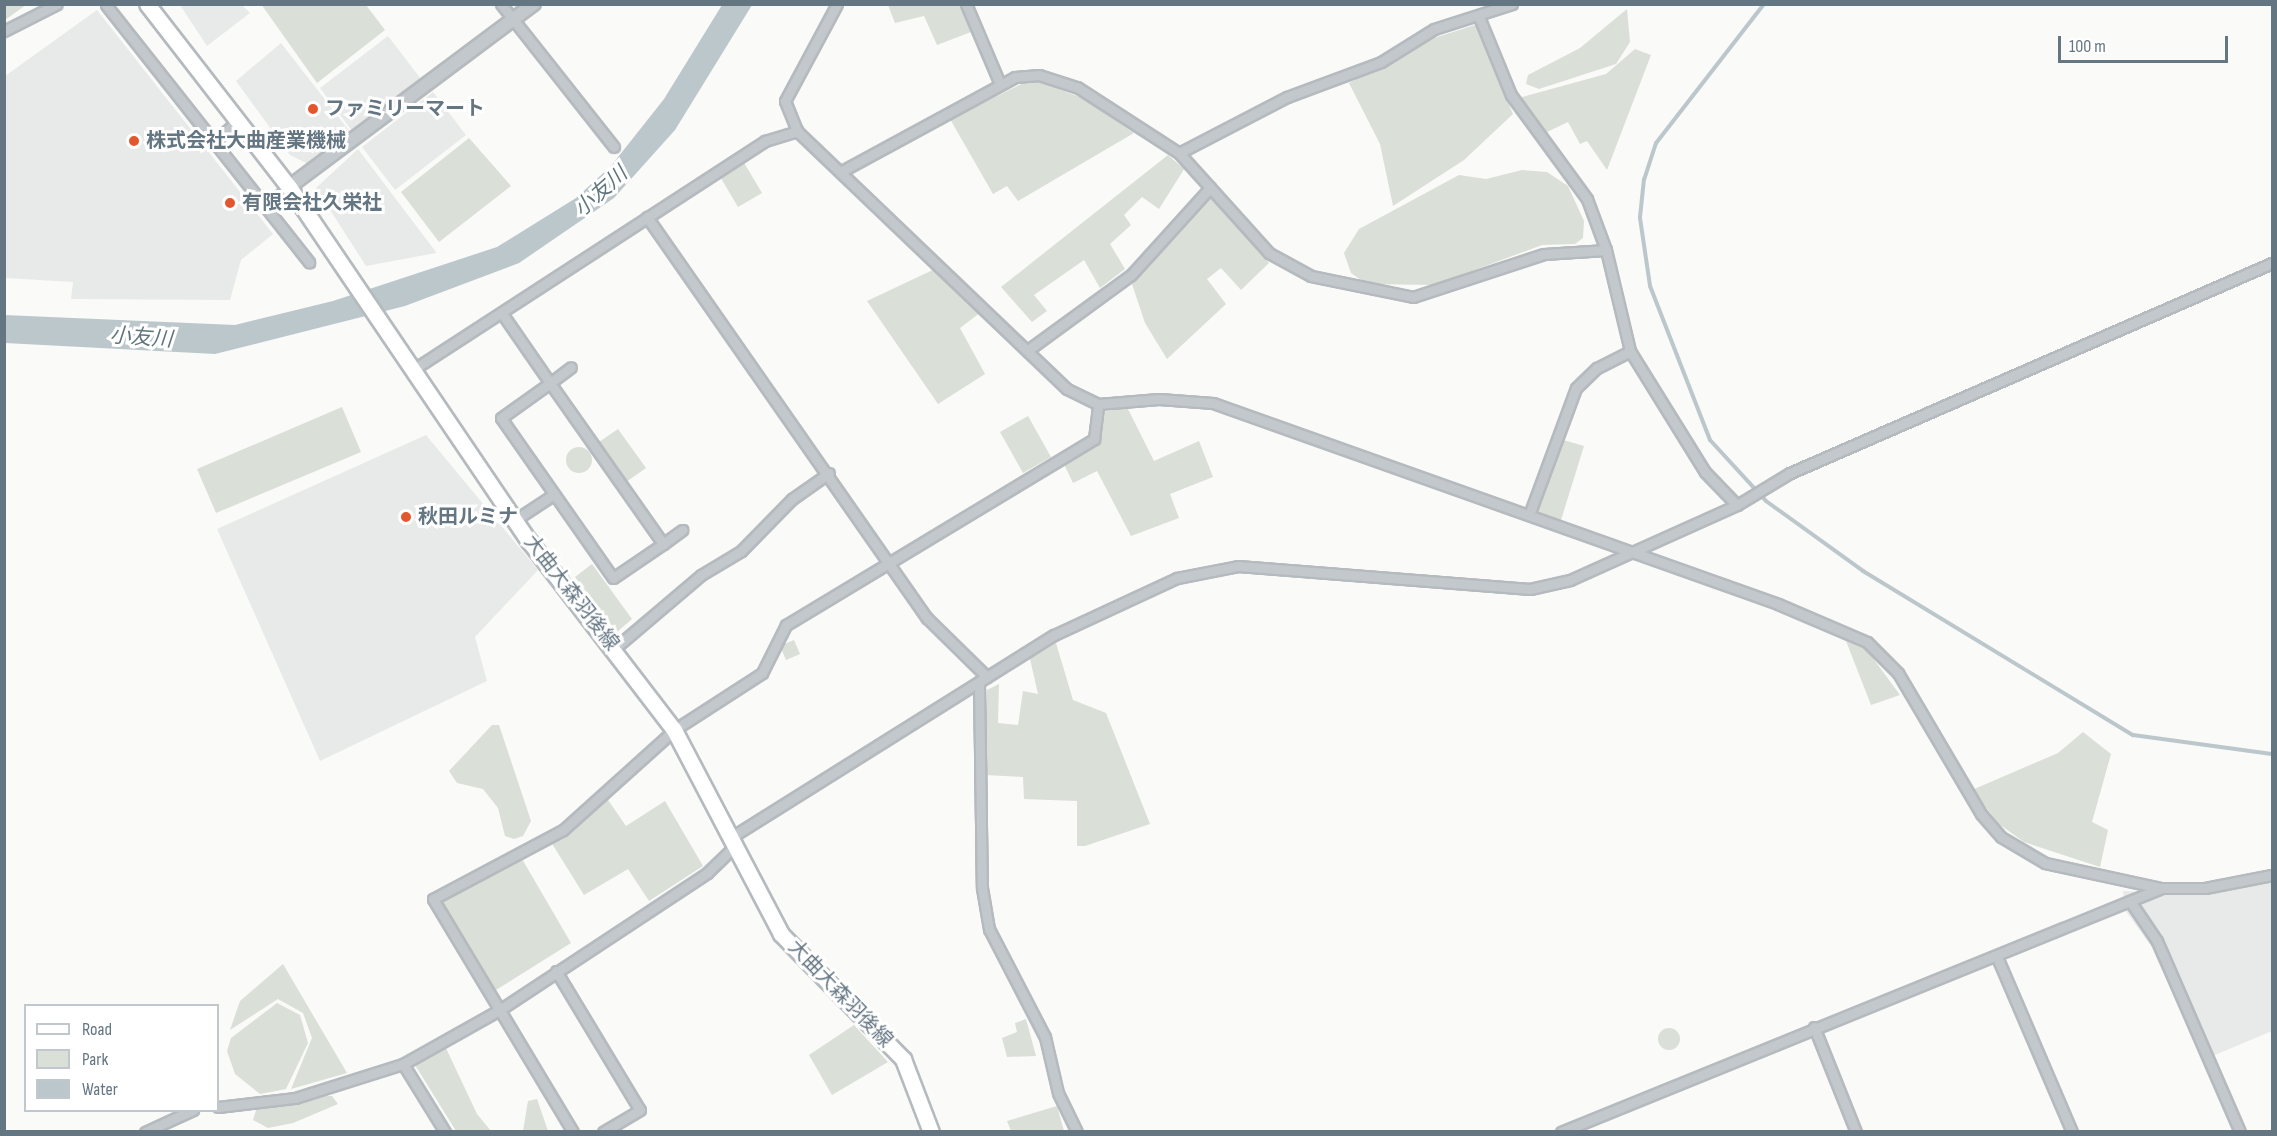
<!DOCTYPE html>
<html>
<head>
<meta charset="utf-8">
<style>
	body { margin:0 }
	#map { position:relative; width:2277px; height:1136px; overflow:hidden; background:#fafaf8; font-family:"Sofia Sans Condensed","Noto Sans JP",sans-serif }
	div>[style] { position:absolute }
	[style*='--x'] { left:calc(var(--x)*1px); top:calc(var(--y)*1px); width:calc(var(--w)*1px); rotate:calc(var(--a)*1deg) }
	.built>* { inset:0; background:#e8e9e9 }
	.green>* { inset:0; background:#dadfd7 }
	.round { border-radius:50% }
	.water>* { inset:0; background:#bbc7cb }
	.stream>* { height:4px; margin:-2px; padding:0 2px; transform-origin:2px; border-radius:2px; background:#bbc7cb }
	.roads { filter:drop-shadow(2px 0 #b5babe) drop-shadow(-2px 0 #b5babe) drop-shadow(0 2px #b5babe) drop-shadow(0 -2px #b5babe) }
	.minor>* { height:9px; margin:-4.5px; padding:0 4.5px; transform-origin:4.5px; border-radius:4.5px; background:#c3c8cc }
	.tertiary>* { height:12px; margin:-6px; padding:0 6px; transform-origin:6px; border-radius:6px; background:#c3c8cc }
	.primary>* { height:15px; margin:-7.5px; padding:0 7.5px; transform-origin:7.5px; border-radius:7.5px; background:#fff }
	.dots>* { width:16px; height:16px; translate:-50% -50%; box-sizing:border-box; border:3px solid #fff; border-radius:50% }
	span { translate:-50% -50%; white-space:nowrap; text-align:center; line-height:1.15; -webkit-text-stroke:6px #fff; paint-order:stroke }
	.poi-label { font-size:20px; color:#657683; font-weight:700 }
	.left { translate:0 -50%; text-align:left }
	.street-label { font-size:20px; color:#657683 }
	.water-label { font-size:21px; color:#60757c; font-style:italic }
	.frame { position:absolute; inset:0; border:6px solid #657683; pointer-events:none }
	.legend { position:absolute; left:24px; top:1004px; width:195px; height:108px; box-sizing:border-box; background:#fff; border:2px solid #c1c8cd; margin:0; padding:8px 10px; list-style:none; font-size:18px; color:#657683 }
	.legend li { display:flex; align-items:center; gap:12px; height:30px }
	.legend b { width:30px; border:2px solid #c1c8cd }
	.scale { position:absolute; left:2058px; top:36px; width:170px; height:27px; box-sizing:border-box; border:3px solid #657683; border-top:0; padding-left:8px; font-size:18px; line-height:21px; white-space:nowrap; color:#657683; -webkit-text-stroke:4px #fff; paint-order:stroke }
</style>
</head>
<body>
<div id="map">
	<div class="built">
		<div style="clip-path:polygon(180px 5px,242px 5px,250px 13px,207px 46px)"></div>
		<div style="clip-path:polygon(97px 10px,273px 234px,241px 260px,230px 300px,71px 299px,73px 282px,5px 278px,5px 76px)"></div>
		<div style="clip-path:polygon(388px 36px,421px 79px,352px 131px,320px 88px)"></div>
		<div style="clip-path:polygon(281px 43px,351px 133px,308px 164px,290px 155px,236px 81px)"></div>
		<div style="clip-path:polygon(433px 92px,466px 135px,395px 190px,362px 147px)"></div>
		<div style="clip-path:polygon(358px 149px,436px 252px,436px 253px,366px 266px,316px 188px)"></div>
		<div style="clip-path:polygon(426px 435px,538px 570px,475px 637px,487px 681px,320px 761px,217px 529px)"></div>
		<div style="clip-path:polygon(2272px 880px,2272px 1031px,2203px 1060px,2151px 946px,2125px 910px,2123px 891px,2194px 894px)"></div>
	</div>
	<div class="green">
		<div style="clip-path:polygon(5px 4px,26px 4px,26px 5px,5px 20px)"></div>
		<div style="clip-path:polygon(261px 4px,366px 5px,385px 30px,317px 83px)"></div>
		<div style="clip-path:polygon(888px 5px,960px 5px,971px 32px,937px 45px,924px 16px,895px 23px)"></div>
		<div style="clip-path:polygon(1627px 9px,1630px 42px,1616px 64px,1539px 89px,1526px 84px,1528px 75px,1580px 48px)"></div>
		<div style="clip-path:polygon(1475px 25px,1513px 114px,1464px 160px,1393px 206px,1380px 144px,1349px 83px,1434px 38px)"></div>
		<div style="clip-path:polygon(1635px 49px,1651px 55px,1607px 170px,1587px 141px,1580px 144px,1568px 122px,1547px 132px,1519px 98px,1606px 74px)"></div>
		<div style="clip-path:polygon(1032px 79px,1082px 98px,1134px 133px,1018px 201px,1007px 186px,993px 194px,950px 119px)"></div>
		<div style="clip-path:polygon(469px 138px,511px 186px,439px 242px,401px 192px)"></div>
		<div style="clip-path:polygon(1168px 155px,1184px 169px,1181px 174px,1159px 209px,1142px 197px,1124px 215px,1131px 225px,1110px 244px,1125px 269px,1100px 288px,1084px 260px,1034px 295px,1047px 311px,1032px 322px,1001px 287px)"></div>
		<div style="clip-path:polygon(743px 161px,762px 193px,738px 207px,719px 175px)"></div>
		<div style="clip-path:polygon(1522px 170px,1547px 172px,1568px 186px,1584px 221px,1583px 238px,1575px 244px,1542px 245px,1434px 285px,1367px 284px,1351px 273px,1344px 253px,1359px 229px,1459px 175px,1486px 179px)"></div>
		<div style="clip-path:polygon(1208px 194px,1269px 263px,1241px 290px,1221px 268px,1207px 279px,1226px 304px,1167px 359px,1145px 323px,1131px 281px)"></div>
		<div style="clip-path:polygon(937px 268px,981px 312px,960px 328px,985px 374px,938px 404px,867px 301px)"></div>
		<div style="clip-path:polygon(342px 407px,361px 452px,216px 513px,197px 469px)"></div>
		<div style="clip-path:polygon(1127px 407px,1154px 461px,1199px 441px,1213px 477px,1170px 494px,1179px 518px,1131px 536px,1097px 471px,1073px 483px,1063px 462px,1097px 442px,1103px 412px)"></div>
		<div style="clip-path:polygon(1028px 416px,1051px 457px,1023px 473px,1000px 432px)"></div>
		<div style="clip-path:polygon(618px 429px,646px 468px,626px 482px,599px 442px)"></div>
		<div style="clip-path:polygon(1560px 439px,1584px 446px,1561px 520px,1536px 512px)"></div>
		<div class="round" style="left:566px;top:447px;width:26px;height:26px"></div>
		<div style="clip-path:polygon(592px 564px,632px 619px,617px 632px,575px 577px)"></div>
		<div style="clip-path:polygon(794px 640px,800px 654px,786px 660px,780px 646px)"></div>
		<div style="clip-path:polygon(1846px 641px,1867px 650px,1900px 695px,1871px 705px)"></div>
		<div style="clip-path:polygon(1056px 643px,1073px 700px,1106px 713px,1150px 824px,1085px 846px,1077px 846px,1077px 801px,1024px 799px,1023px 777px,986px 775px,987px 690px,999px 684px,998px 723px,1018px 725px,1023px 691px,1038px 694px,1030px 659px)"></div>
		<div style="clip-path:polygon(492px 725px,499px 725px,531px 821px,523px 836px,514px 839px,505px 836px,498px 808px,483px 789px,457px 783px,449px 771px)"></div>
		<div style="clip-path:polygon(2083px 732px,2111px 754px,2092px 822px,2108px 830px,2100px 867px,2024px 842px,1999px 824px,1972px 790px,2058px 753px)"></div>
		<div style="clip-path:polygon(606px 797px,626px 826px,665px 801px,703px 866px,649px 901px,628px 869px,584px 895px,551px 842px)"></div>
		<div style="clip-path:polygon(522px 859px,571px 943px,496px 990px,442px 901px)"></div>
		<div style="clip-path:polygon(283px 964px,347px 1073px,291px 1089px,312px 1038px,303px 1013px,278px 999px,230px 1030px,240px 1001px)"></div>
		<div style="clip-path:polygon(277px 1003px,300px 1015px,308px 1043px,286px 1089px,260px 1094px,235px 1074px,227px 1051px,231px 1038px)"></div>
		<div style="clip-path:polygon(1026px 1019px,1036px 1056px,1007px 1057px,1002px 1038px,1017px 1032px,1015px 1023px)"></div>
		<div style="clip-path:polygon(854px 1025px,888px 1062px,832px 1095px,809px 1055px)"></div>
		<div class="round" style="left:1658px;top:1028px;width:22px;height:22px"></div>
		<div style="clip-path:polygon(445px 1046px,477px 1114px,491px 1131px,456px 1131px,415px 1065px)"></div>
		<div style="clip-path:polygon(321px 1096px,332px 1096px,338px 1104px,293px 1123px,268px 1128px,253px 1120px,256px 1110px)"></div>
		<div style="clip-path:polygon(537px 1099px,548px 1131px,523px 1131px,528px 1101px)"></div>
		<div style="clip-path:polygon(1057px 1106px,1064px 1131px,1011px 1131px,1007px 1121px)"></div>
	</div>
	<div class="water">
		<div style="clip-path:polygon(722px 5px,752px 5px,675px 130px,614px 198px,519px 263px,405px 306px,215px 354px,5px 343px,4px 315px,235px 325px,333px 301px,497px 247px,576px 198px,611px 166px,664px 99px)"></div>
	</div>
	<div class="stream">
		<div style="--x:1764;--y:4;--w:176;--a:127.8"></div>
		<div style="--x:1656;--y:143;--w:38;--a:108"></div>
		<div style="--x:1644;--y:179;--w:39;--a:96"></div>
		<div style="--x:1640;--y:218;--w:69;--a:81.6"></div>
		<div style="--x:1650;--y:286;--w:165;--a:68.7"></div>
		<div style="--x:1710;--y:440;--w:83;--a:47.4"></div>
		<div style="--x:1766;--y:501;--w:120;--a:35.8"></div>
		<div style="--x:1863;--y:571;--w:316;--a:31.3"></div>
		<div style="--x:2133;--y:735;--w:140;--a:7.8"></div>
	</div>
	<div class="roads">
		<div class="minor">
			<div style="--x:501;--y:4;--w:182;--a:51.7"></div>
			<div style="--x:837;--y:4;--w:110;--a:118.2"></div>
			<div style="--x:785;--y:101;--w:32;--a:68"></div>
			<div style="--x:797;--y:131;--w:373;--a:43.7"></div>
			<div style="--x:1067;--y:389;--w:34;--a:26"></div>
			<div style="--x:1098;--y:404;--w:61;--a:-4.7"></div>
			<div style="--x:1159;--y:399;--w:54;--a:4.2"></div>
			<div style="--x:1213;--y:403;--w:600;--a:19.58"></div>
			<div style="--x:1778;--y:604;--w:97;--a:23.1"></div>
			<div style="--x:1867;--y:642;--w:44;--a:45"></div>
			<div style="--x:1898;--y:673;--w:164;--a:59.5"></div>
			<div style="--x:1981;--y:814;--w:30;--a:49"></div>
			<div style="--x:2001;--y:837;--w:51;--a:30.6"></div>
			<div style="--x:2045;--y:863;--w:119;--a:12.2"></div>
			<div style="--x:2161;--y:888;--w:44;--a:0"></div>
			<div style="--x:2205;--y:888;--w:68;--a:-11"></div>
			<div style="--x:966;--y:4;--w:87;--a:67"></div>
			<div style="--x:106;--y:5;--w:328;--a:51.7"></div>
			<div style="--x:1479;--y:17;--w:84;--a:67.7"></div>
			<div style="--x:1511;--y:95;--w:129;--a:53.8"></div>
			<div style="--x:1587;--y:199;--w:54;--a:69.6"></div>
			<div style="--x:1606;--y:250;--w:104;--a:76.6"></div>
			<div style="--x:1630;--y:351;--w:142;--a:58.2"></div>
			<div style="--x:1705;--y:472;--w:46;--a:45.9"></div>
			<div style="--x:4;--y:31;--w:59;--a:-27"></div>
			<div style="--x:214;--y:142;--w:31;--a:-42"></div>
			<div style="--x:1179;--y:153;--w:122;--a:-27.4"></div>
			<div style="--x:1287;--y:97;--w:100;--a:-20.4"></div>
			<div style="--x:1381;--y:62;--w:62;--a:-31.9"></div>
			<div style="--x:1434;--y:29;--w:82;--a:-17.8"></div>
			<div style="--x:842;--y:171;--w:197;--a:-28.5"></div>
			<div style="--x:1015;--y:77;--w:24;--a:-5"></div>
			<div style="--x:1039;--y:75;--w:40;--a:18"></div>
			<div style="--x:1077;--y:87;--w:121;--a:32.9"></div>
			<div style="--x:1179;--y:153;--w:135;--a:48"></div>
			<div style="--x:1269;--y:253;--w:48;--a:28.7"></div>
			<div style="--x:1311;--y:276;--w:104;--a:11.6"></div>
			<div style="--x:1413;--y:297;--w:138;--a:-18.2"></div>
			<div style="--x:1544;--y:254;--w:62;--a:-3.7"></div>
			<div style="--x:265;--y:207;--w:31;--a:-40"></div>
			<div style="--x:647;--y:217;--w:489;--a:55.1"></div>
			<div style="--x:927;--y:618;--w:84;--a:44.5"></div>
			<div style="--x:503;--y:315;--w:83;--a:55.3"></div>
			<div style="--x:550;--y:383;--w:197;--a:54.9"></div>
			<div style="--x:663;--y:544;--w:60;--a:145.8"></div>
			<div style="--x:613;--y:578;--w:195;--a:-125"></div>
			<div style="--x:501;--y:418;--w:60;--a:-35.5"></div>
			<div style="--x:550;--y:383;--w:26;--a:-37"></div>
			<div style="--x:1028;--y:350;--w:127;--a:-36.1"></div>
			<div style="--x:1131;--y:275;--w:118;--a:-47.8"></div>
			<div style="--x:414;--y:369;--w:419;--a:-33"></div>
			<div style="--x:765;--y:141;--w:34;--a:-17"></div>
			<div style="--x:1529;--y:515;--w:135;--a:-69.7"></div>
			<div style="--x:1576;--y:388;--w:29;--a:-44"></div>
			<div style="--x:1597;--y:368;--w:37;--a:-27"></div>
			<div style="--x:515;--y:520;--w:45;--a:-33.3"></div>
			<div style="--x:663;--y:544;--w:24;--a:-36"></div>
			<div style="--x:615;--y:648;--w:113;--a:-40.3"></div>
			<div style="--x:701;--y:575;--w:47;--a:-31"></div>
			<div style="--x:741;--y:551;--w:73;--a:-45.6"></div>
			<div style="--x:792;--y:499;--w:45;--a:-35.1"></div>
			<div style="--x:979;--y:682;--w:206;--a:89.2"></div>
			<div style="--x:982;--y:888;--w:42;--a:80.3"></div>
			<div style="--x:989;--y:929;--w:122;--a:62.6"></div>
			<div style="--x:1045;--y:1037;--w:57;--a:76.9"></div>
			<div style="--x:1058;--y:1093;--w:43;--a:64"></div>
			<div style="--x:730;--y:838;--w:382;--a:-32.1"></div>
			<div style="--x:1054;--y:635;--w:136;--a:-24.9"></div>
			<div style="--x:1177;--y:578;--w:62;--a:-11.1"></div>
			<div style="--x:1238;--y:566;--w:293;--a:4.5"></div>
			<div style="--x:1530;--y:589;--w:41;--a:-12.7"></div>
			<div style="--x:1570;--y:580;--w:183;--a:-24.2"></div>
			<div style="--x:1737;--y:505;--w:62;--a:-31.1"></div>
			<div style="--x:1790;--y:473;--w:526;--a:-23.54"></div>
			<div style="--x:2130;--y:901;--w:48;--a:56"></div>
			<div style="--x:2157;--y:941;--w:208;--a:66.5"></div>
			<div style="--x:1997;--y:957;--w:190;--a:66.8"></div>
			<div style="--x:556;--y:971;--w:162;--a:58.9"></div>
			<div style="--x:640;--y:1110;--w:43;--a:149.3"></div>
			<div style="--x:1814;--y:1027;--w:113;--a:68.2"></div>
			<div style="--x:403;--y:1064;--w:80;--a:58.3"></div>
			<div style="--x:218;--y:1107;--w:78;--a:-6.7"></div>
			<div style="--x:295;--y:1098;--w:113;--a:-17.5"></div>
			<div style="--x:403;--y:1064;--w:112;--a:-29.3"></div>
			<div style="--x:501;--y:1009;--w:247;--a:-33.4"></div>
			<div style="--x:707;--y:873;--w:37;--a:-44"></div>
			<div style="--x:145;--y:1132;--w:53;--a:-24.6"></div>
			<div style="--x:573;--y:1132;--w:272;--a:-121"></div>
			<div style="--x:433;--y:899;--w:147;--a:-28"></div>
			<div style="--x:563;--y:830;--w:149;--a:-42"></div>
			<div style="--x:674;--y:730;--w:105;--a:-32.9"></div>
			<div style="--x:762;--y:673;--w:54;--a:-63.4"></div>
			<div style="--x:786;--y:625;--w:360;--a:-31.1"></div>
			<div style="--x:1094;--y:439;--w:35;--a:-83"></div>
			<div style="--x:1561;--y:1132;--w:645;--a:-22.11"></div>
		</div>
		<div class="tertiary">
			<div style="--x:289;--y:187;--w:306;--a:-36.8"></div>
		</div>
		<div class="primary">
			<div style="--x:147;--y:4;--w:232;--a:52.2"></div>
			<div style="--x:289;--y:187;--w:428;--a:55.9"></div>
			<div style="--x:529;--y:541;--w:238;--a:52.5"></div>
			<div style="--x:674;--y:730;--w:230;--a:62.3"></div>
			<div style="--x:781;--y:934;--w:175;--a:45.7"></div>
			<div style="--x:903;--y:1059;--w:78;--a:69"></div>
		</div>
	</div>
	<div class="dots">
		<div style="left:313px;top:109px;background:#e4572e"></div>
		<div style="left:134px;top:141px;background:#e4572e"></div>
		<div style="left:230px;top:203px;background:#e4572e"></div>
		<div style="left:406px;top:517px;background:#e4572e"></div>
	</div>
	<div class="poi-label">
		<span class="left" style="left:325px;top:109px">ファミリーマート</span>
		<span class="left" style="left:146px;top:141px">株式会社大曲産業機械</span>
		<span class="left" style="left:242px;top:203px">有限会社久栄社</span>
		<span class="left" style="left:418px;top:517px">秋田ルミナ</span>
	</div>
	<div class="street-label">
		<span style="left:571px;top:593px;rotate:52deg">大曲大森羽後線</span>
		<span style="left:840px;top:994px;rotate:46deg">大曲大森羽後線</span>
	</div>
	<div class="water-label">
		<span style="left:601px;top:192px;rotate:-42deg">小友川</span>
		<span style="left:141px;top:338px;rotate:4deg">小友川</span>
	</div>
	<div class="frame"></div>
	<ul class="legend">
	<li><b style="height:8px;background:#fff"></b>Road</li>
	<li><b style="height:16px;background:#dadfd7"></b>Park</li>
	<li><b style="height:16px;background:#bbc7cb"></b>Water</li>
	</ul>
	<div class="scale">100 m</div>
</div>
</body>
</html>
